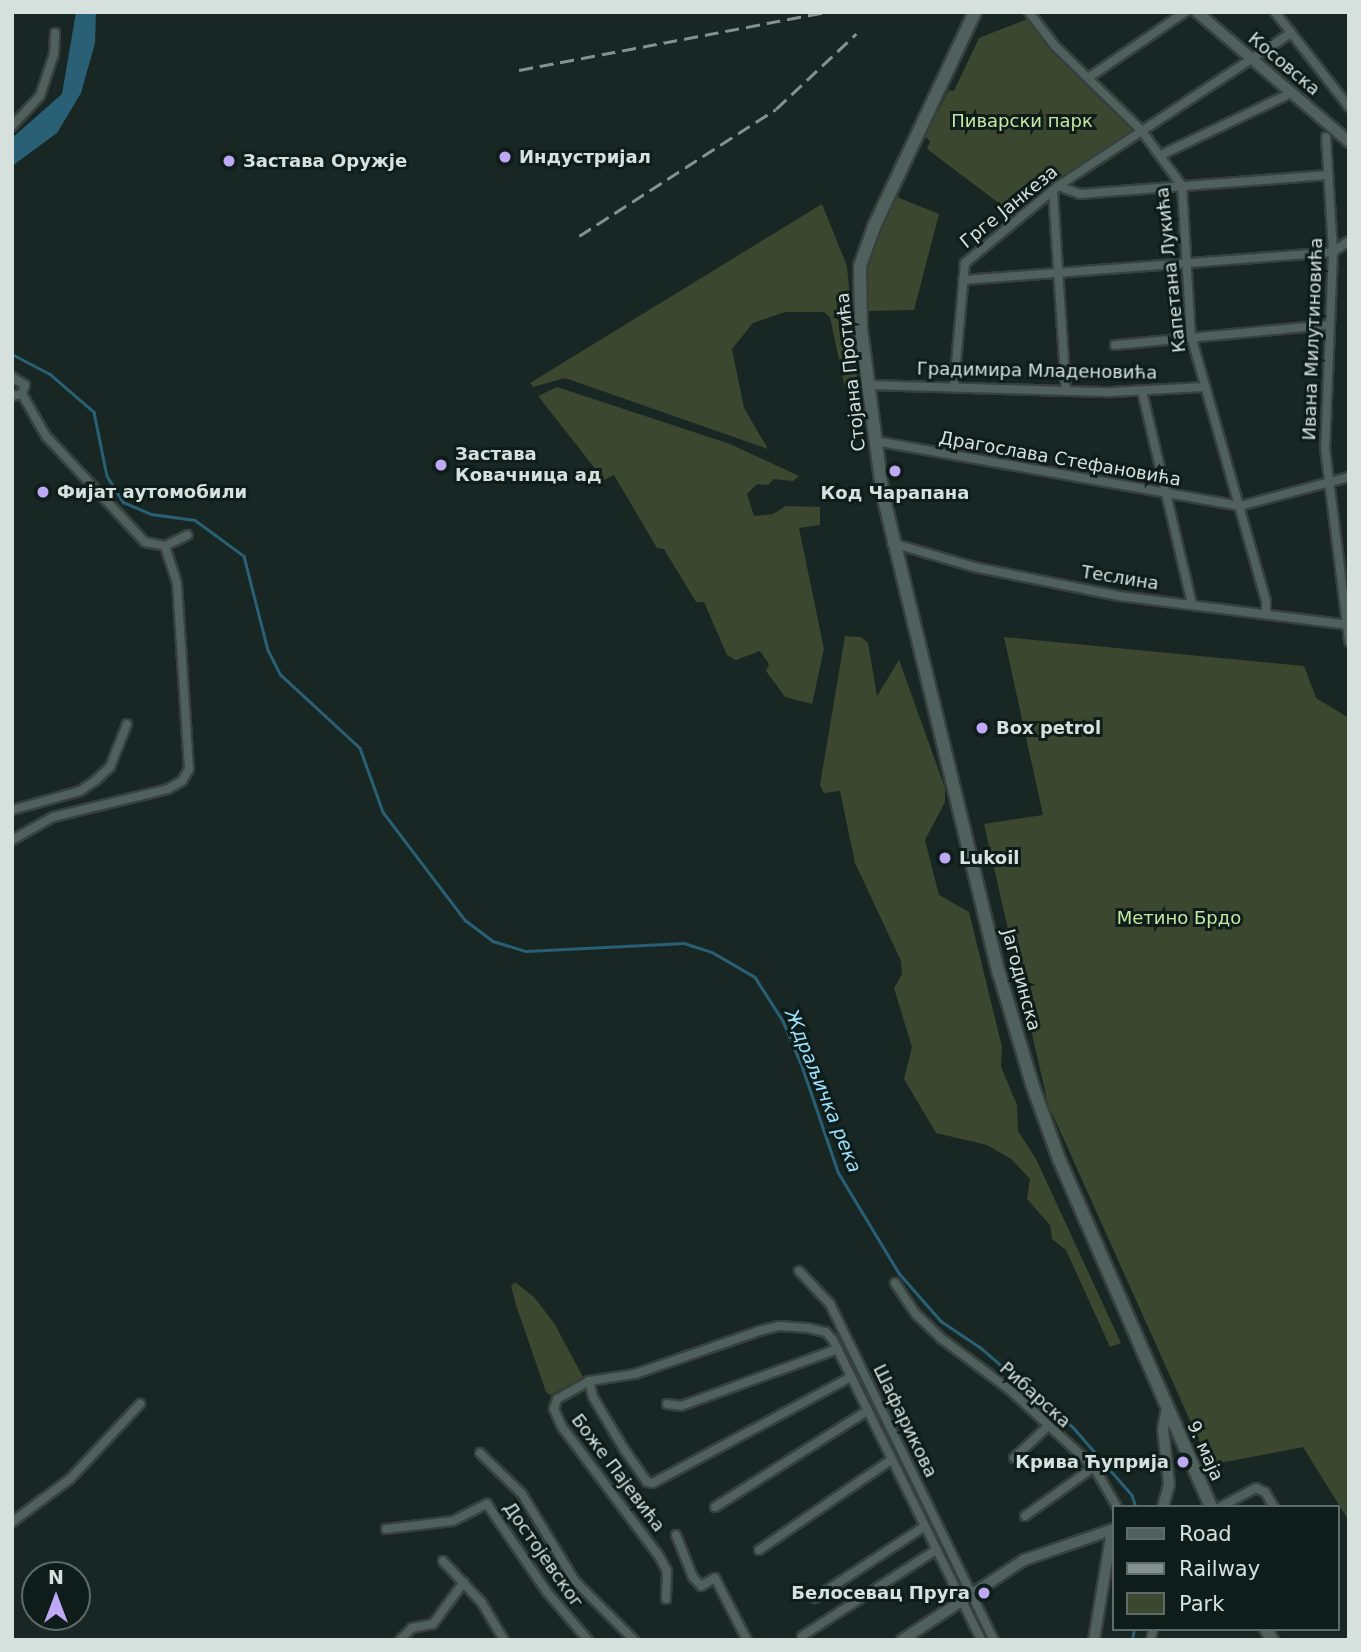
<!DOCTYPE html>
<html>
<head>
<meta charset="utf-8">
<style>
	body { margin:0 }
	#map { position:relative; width:1361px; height:1652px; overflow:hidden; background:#182723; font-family:"DejaVu Sans",sans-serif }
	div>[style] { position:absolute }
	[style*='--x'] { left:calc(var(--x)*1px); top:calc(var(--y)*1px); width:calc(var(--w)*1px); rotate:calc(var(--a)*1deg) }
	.green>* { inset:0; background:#3b472f }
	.water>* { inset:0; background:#296075 }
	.stream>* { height:2.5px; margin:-1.25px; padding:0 1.25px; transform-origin:1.25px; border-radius:1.25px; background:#296075 }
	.roads { filter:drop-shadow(2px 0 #36413e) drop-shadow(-2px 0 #36413e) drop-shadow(0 2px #36413e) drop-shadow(0 -2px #36413e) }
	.minor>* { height:8px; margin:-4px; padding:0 4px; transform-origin:4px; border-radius:4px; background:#50605c }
	.tertiary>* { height:10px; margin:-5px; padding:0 5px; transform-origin:5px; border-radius:5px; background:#50605c }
	.secondary>* { height:12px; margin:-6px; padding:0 6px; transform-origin:6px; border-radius:6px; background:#50605c }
	.rail>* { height:2.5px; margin-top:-1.25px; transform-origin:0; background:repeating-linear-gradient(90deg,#85918e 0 14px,transparent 0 21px) }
	.dots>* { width:19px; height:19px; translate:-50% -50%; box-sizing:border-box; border:4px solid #0e1d1a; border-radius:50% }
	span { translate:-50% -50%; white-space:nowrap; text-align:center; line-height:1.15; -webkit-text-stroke:6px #0e1d1a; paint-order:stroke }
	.street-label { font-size:18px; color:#d6e0dd }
	.park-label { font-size:18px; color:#c5e7a2 }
	.poi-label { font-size:18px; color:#d6e0dd; font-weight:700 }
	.left { translate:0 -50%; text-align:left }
	.right { translate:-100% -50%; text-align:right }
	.water-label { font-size:19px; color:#9ee1fd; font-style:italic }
	.frame { position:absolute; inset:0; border:14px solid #d6e0dd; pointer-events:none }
	.legend { position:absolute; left:1112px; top:1505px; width:228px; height:126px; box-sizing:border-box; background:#0e1d1a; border:2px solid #5e6b68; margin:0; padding:9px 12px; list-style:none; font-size:21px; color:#d6e0dd }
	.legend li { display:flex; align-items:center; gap:14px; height:35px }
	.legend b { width:35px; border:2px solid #5e6b68 }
	.north { position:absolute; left:21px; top:1561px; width:70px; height:70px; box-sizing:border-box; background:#0e1d1a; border:2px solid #5e6b68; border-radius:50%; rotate:0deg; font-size:19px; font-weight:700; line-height:28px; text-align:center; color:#d6e0dd }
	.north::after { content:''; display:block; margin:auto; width:24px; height:32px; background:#bfa9f4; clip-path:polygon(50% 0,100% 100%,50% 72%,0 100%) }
</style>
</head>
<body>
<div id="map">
	<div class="green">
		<div style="clip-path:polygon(1030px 18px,1139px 131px,1020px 219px,927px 149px,930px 141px,925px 136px,949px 90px,954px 91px,979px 38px)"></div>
		<div style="clip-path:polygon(892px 195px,939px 214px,914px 310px,868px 311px,865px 258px)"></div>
		<div style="clip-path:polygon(822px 204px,847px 266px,858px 388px,845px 388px,830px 317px,824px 312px,785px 312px,753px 323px,732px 349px,744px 408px,768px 449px,565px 378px,533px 387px,530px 383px)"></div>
		<div style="clip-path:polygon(557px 387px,730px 444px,799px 476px,793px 481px,774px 479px,768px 485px,757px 484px,747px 494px,754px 516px,773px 514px,786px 506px,820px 507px,820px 525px,799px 528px,824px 649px,812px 704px,785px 697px,766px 671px,769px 664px,760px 651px,736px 660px,727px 655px,704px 602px,696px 602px,664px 549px,657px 548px,614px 475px,604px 480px,538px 396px)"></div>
		<div style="clip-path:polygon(845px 636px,861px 637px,868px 643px,877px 696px,899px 660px,945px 788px,945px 802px,925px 840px,939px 895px,969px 912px,1002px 1047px,1001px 1067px,1017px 1105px,1018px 1131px,1036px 1159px,1121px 1343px,1110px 1347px,1066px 1250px,1052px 1239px,1050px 1225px,1027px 1199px,1030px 1179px,1011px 1159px,987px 1145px,936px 1133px,904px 1079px,912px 1047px,894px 988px,902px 974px,901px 961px,855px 863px,840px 791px,824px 793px,820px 785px)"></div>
		<div style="clip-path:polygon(1004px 637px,1304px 666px,1316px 698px,1349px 718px,1349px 1521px,1303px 1447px,1210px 1465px,1048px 1104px,984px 824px,1043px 815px)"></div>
		<div style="clip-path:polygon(515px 1282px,534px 1297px,554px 1323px,583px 1377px,550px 1395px,546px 1392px,516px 1305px,511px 1286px)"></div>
	</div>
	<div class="water">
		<div style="clip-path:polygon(76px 12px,96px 12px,95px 43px,81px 93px,57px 133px,12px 166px,12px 138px,62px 94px)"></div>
	</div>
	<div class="stream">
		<div style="--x:12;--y:354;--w:43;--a:27.8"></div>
		<div style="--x:50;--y:374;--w:58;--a:40.8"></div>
		<div style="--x:94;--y:412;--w:65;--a:78.5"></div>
		<div style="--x:107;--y:476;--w:31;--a:58"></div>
		<div style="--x:123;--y:502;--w:30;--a:23"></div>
		<div style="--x:151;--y:514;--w:44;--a:7.8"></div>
		<div style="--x:195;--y:520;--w:61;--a:36.3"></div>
		<div style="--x:244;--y:556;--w:97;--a:75.7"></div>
		<div style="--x:268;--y:650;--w:28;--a:63"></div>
		<div style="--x:281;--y:675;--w:108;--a:42.7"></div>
		<div style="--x:360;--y:748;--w:68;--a:70.2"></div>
		<div style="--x:383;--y:812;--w:136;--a:52.8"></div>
		<div style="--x:465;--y:920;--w:35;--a:37"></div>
		<div style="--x:493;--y:941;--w:34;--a:17"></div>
		<div style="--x:526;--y:951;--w:158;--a:-2.9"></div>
		<div style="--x:684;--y:943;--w:29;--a:18"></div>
		<div style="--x:712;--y:952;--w:50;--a:30.2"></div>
		<div style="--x:755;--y:977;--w:52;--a:57.5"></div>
		<div style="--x:783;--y:1021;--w:49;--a:67.1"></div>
		<div style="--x:802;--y:1066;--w:112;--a:71.2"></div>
		<div style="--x:838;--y:1172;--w:118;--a:58.9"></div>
		<div style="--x:899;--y:1273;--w:64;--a:48.8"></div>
		<div style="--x:941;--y:1321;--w:48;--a:34"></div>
		<div style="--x:981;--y:1348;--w:121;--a:40.7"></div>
		<div style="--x:1073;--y:1427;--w:90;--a:49.1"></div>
		<div style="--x:1132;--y:1495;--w:13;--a:72"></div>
		<div style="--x:1132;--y:1640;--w:11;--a:-80"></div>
	</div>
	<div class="roads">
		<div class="minor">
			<div style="--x:1029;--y:12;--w:43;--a:52.6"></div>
			<div style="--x:1055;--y:46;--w:120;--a:44.3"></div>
			<div style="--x:1141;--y:130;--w:69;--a:53.8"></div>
			<div style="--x:1182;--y:186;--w:150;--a:86.6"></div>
			<div style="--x:1191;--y:336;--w:275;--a:74.2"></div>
			<div style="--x:1266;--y:601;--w:13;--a:90"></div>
			<div style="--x:1275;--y:12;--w:120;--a:52.1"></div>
			<div style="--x:1088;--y:78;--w:117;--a:-34.2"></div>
			<div style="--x:12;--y:126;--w:41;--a:-47"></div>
			<div style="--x:40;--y:96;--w:44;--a:-71.6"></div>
			<div style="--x:54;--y:54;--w:21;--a:-87"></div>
			<div style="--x:1326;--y:137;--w:115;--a:86.5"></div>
			<div style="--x:1333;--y:252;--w:196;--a:92.3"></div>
			<div style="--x:1325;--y:448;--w:195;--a:82.9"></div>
			<div style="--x:1161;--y:155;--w:144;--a:-25.5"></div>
			<div style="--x:1058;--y:186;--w:23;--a:20"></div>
			<div style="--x:1080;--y:194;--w:249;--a:-4.4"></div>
			<div style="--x:1053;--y:191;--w:199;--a:86.3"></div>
			<div style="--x:1333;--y:252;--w:19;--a:-35"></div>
			<div style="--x:963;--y:280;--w:371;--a:-4.3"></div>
			<div style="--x:1115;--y:345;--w:214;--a:-5.4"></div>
			<div style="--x:12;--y:377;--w:15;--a:32"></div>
			<div style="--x:25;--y:385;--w:9;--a:108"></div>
			<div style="--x:22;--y:394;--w:10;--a:169"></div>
			<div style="--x:868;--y:385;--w:243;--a:1.7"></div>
			<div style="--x:1111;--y:392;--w:93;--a:-3.1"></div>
			<div style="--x:954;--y:386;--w:123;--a:-84.9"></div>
			<div style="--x:965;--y:263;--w:121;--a:-39.6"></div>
			<div style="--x:1058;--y:186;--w:279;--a:-33.3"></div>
			<div style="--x:1142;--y:391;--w:219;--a:76.8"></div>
			<div style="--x:22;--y:394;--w:48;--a:60.3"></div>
			<div style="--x:46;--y:436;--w:145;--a:47"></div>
			<div style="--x:145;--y:542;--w:20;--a:11"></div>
			<div style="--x:165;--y:546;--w:25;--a:-26"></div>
			<div style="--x:875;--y:441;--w:371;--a:10.1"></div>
			<div style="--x:1240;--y:506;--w:113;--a:-14.9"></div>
			<div style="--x:892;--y:543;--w:85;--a:16.3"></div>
			<div style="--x:974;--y:567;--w:148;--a:11.3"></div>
			<div style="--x:1119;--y:596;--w:232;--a:7.2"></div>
			<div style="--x:12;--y:810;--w:71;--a:-15.6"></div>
			<div style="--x:80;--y:791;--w:18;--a:-34"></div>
			<div style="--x:95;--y:781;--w:21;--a:-43"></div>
			<div style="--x:110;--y:767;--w:46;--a:-68.4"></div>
			<div style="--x:12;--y:840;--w:47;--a:-29.3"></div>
			<div style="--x:53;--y:817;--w:118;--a:-13.7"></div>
			<div style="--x:168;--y:789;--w:16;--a:-30"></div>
			<div style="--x:182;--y:781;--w:14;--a:-60"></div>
			<div style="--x:189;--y:769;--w:186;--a:-93.7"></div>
			<div style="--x:177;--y:583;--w:39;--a:-108"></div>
			<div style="--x:799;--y:1271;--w:45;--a:46.8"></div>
			<div style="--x:830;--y:1304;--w:374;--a:64"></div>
			<div style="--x:895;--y:1283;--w:37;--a:56"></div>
			<div style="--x:916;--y:1314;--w:36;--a:44"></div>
			<div style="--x:942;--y:1339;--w:85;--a:36.9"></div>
			<div style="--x:1010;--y:1390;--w:114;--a:42.5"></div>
			<div style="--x:1094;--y:1467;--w:46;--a:60.1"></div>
			<div style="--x:589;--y:1381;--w:16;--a:76"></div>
			<div style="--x:593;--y:1397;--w:61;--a:59.2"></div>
			<div style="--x:624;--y:1449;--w:40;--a:55.1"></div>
			<div style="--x:647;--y:1482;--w:6;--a:9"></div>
			<div style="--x:653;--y:1483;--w:225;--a:-28.2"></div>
			<div style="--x:667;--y:1404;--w:14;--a:8"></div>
			<div style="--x:681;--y:1406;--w:167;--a:-20"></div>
			<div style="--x:480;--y:1453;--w:59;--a:44.3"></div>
			<div style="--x:522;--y:1494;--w:102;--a:58.7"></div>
			<div style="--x:575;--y:1581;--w:83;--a:45"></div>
			<div style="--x:1014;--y:1458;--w:44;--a:-43.2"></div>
			<div style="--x:715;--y:1507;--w:180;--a:-32.3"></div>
			<div style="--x:1220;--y:1507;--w:41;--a:-27.8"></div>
			<div style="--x:1256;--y:1488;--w:10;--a:24"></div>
			<div style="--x:1265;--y:1492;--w:17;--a:59"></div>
			<div style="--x:1025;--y:1516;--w:85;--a:-35.4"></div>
			<div style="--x:12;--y:1522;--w:72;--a:-36.6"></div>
			<div style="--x:70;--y:1479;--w:103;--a:-47"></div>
			<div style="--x:386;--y:1529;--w:67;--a:-6.8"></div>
			<div style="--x:453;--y:1521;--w:38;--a:-27"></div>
			<div style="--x:487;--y:1504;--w:107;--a:55.7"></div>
			<div style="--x:547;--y:1592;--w:63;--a:49.5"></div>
			<div style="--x:676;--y:1535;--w:45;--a:68"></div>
			<div style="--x:693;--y:1577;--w:12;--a:48"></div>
			<div style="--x:701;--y:1586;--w:16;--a:-30"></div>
			<div style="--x:715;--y:1578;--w:70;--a:62.7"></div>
			<div style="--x:759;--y:1550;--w:160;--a:-34.3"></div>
			<div style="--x:443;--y:1561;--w:57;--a:47.1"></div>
			<div style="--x:482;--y:1603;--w:43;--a:59.3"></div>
			<div style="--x:815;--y:1598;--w:131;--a:-33.2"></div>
			<div style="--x:666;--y:1599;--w:28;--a:-88"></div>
			<div style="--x:667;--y:1571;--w:17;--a:-118"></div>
			<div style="--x:659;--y:1556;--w:161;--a:-126.9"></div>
			<div style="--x:562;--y:1427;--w:20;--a:-114"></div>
			<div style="--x:554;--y:1409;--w:10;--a:-73"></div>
			<div style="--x:557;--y:1399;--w:37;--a:-29"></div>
			<div style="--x:589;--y:1381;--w:47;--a:-8.7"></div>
			<div style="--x:635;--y:1374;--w:131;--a:-19.1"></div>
			<div style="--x:759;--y:1331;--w:21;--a:-14"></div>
			<div style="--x:779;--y:1326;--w:29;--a:4"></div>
			<div style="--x:808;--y:1328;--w:18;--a:13"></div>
			<div style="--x:826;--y:1332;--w:11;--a:49"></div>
			<div style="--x:833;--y:1340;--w:335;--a:63.7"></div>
			<div style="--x:802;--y:1636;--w:159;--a:-32.7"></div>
			<div style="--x:400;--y:1640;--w:17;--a:-45"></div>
			<div style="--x:412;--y:1628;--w:21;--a:-11"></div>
			<div style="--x:433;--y:1624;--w:52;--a:-53.6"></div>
			<div style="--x:1151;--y:1640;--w:11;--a:-80"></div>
		</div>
		<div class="tertiary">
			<div style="--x:1197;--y:12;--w:200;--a:40.5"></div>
			<div style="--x:1163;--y:1507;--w:24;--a:-75"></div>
			<div style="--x:1169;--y:1484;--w:55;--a:-96.2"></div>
			<div style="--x:1163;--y:1429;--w:20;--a:-79"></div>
			<div style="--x:902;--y:1640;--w:146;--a:-33.3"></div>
			<div style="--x:1024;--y:1560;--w:95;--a:-19"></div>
			<div style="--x:1094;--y:1640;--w:111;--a:-80.7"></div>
		</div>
		<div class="secondary">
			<div style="--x:975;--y:12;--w:238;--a:115.2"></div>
			<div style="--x:874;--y:227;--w:41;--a:109.7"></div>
			<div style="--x:860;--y:266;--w:63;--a:89.1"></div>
			<div style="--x:861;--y:329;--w:167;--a:82.5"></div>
			<div style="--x:883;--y:495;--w:492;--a:76.4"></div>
			<div style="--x:999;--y:973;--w:116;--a:73.4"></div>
			<div style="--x:1032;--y:1084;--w:80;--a:70.2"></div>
			<div style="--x:1059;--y:1159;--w:380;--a:66.4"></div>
			<div style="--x:1266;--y:1629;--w:13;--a:61"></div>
		</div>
	</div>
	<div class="rail">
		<div style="--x:519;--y:70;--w:311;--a:-10.7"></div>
		<div style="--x:579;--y:236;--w:234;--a:-32.8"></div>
		<div style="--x:776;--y:109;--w:110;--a:-43.2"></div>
	</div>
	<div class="dots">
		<div style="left:505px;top:157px;background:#bfa9f4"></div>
		<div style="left:229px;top:161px;background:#bfa9f4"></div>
		<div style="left:441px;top:465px;background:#bfa9f4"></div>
		<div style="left:895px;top:471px;background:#bfa9f4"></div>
		<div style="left:43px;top:492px;background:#bfa9f4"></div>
		<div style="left:982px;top:728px;background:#bfa9f4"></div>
		<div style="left:945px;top:858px;background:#bfa9f4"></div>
		<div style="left:1183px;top:1462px;background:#bfa9f4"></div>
		<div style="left:984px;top:1593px;background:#bfa9f4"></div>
	</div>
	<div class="street-label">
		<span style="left:1284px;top:64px;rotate:40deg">Косовска</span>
		<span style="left:1009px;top:207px;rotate:-39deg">Грге Јанкеза</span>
		<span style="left:1171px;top:270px;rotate:-96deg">Капетана Лукића</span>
		<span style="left:1313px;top:339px;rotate:-88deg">Ивана Милутиновића</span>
		<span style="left:1037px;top:371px;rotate:1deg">Градимира Младеновића</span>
		<span style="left:851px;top:372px;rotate:-96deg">Стојана Протића</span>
		<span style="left:1060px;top:459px;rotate:10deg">Драгослава Стефановића</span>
		<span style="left:1120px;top:578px;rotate:9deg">Теслина</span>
		<span style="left:1021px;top:980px;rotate:75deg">Јагодинска</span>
		<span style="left:1035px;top:1395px;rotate:42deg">Рибарска</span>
		<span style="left:905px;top:1421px;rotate:64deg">Шафарикова</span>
		<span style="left:1205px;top:1451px;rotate:66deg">9. маја</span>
		<span style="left:618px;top:1473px;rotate:53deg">Боже Пајевића</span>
		<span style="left:543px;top:1555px;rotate:55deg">Достојевског</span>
	</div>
	<div class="park-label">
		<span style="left:1022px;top:121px">Пиварски парк</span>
		<span style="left:1179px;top:918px">Метино Брдо</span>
	</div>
	<div class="poi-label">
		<span class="left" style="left:519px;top:157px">Индустријал</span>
		<span class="left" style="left:243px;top:161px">Застава Оружје</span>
		<span class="left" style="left:455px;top:465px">Застава<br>Ковачница ад</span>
		<span class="left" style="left:57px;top:492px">Фијат аутомобили</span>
		<span style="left:895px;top:493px">Код Чарапана</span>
		<span class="left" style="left:996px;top:728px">Box petrol</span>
		<span class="left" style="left:959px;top:858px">Lukoil</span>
		<span class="right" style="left:1169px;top:1462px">Крива Ћуприја</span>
		<span class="right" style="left:970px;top:1593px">Белосевац Пруга</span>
	</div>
	<div class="water-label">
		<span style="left:823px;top:1091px;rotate:68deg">Ждраљичка река</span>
	</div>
	<div class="frame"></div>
	<ul class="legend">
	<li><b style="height:9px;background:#50605c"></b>Road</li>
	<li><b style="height:9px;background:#85918e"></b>Railway</li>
	<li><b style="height:19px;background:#3b472f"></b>Park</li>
	</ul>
	<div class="north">N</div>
</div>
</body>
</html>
